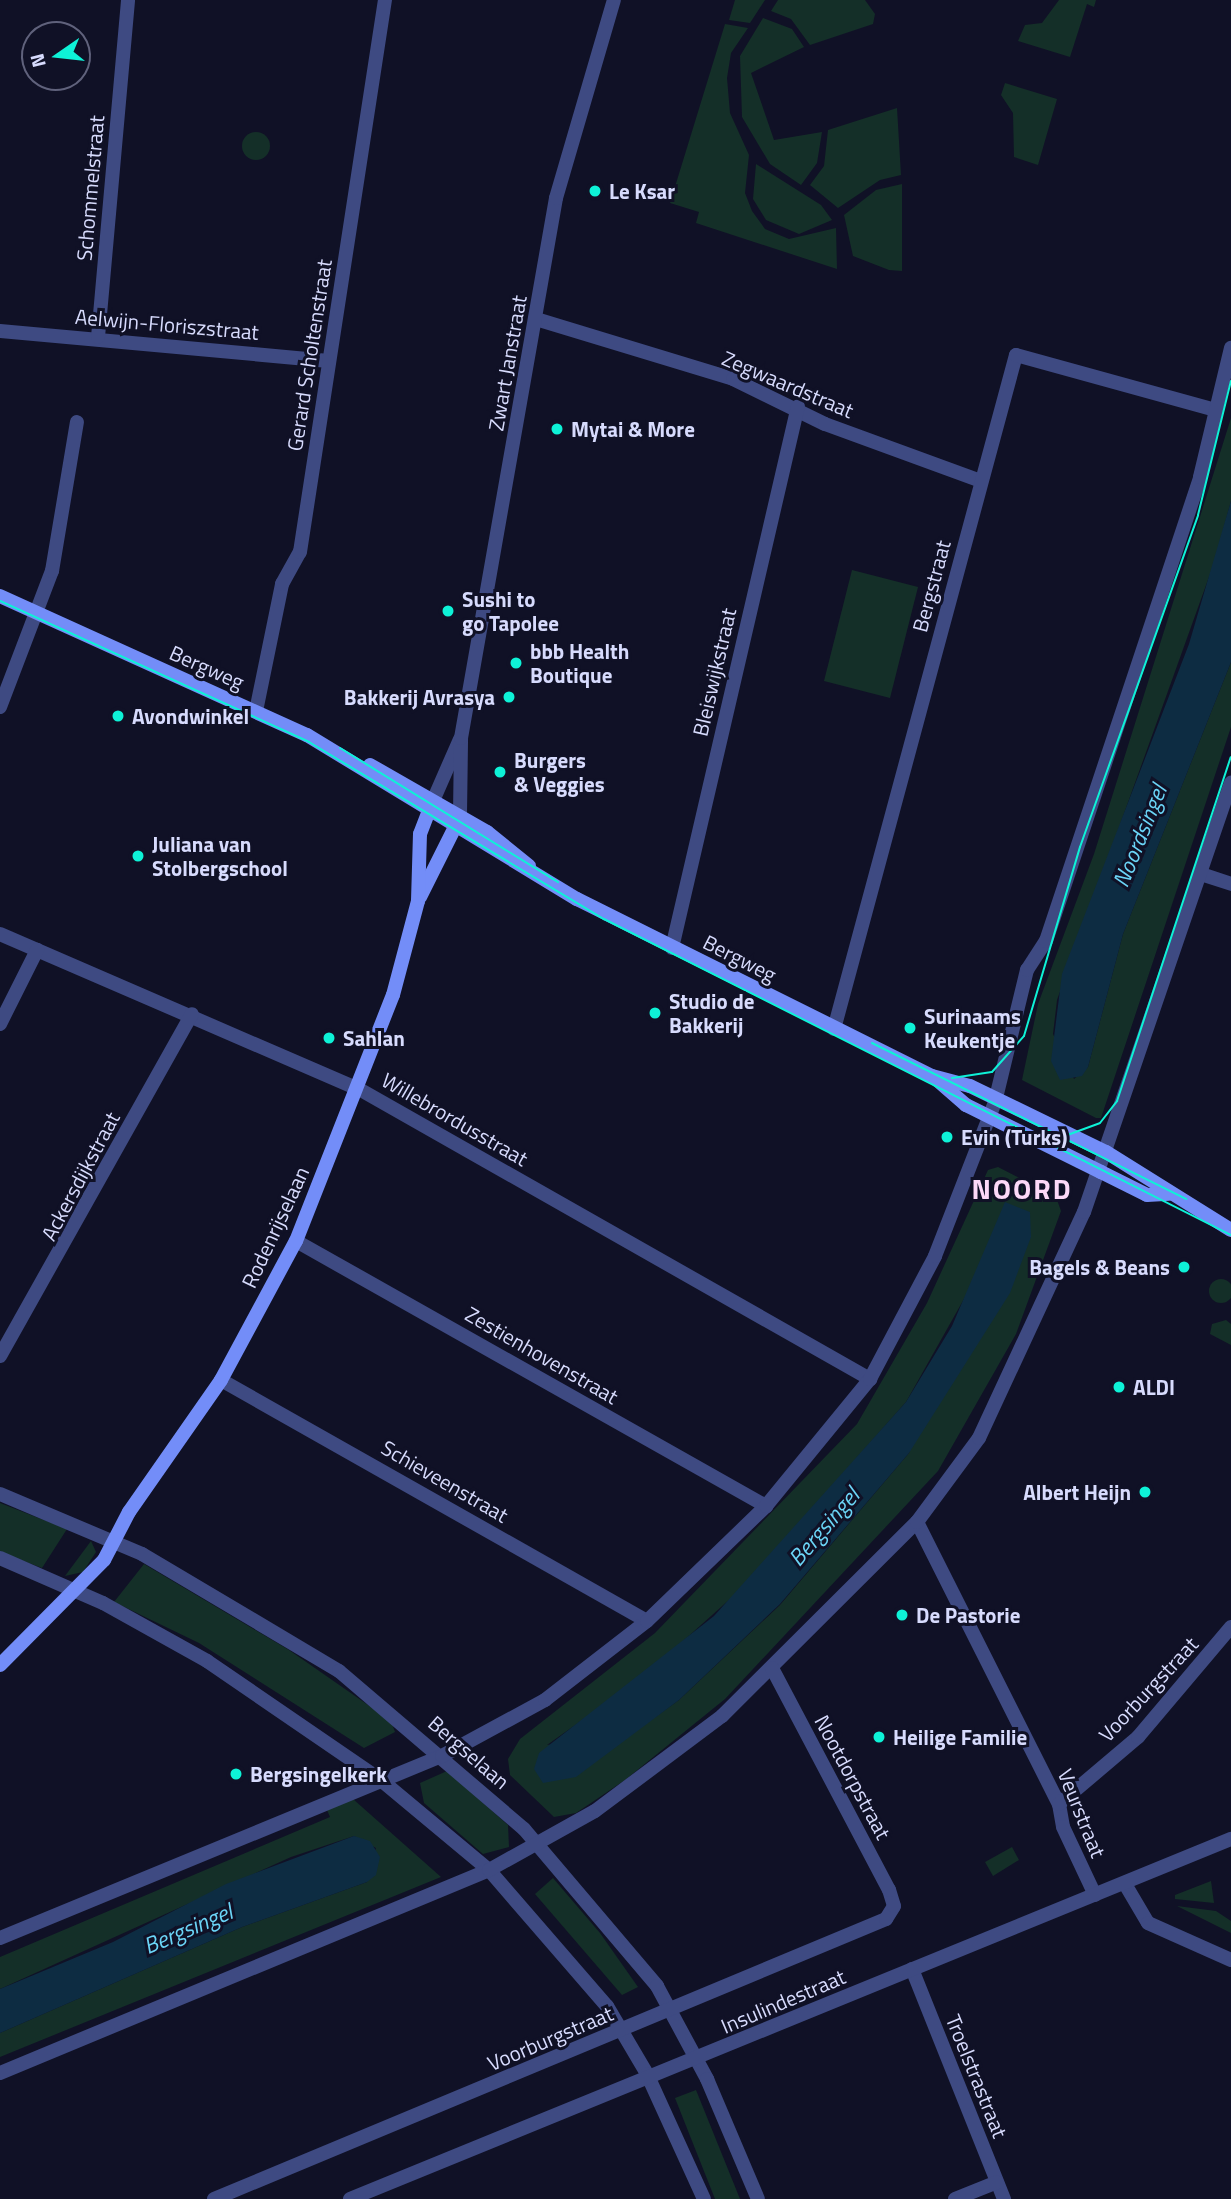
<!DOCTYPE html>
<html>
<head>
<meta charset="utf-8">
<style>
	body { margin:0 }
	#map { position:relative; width:1231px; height:2199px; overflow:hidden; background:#101126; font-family:"Titillium Web",sans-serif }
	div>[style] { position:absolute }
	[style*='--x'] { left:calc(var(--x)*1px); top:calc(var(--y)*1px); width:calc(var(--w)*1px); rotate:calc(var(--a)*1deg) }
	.green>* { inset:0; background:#142f28 }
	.round { border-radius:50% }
	.water>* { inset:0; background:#0d2c42 }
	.street>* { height:14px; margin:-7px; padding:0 7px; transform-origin:7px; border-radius:7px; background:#3e4a82 }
	.secondary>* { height:14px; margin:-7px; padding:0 7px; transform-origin:7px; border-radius:7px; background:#738df8 }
	.tram>* { height:2px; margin:-1px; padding:0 1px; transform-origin:1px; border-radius:1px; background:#0ef2d7 }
	.dots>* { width:19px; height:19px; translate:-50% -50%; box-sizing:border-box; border:4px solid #101126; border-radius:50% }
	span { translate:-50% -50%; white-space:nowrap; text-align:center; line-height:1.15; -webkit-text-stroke:6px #101126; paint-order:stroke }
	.street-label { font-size:21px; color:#d7dbfd }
	.poi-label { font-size:21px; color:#d7dbfd; font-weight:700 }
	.left { translate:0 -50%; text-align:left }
	.right { translate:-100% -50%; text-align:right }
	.water-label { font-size:23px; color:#6bd5f7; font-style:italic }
	.district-label { font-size:28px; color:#fdd9f8; font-weight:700; letter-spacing:2px }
	.north { position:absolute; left:21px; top:21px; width:70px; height:70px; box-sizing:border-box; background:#101126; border:2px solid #60627c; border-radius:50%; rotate:256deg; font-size:19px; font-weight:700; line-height:28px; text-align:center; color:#d7dbfd }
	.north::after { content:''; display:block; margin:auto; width:24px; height:32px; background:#0ef2d7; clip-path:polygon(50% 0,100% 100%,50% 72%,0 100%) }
</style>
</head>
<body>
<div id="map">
	<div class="green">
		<div style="clip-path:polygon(735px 0,765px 0,750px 23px,729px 20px)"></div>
		<div style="clip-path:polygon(778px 0,865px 0,875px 14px,873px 24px,810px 45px,791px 19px,771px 11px)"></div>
		<div style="clip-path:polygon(1059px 0,1096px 0,1094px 7px,1087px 4px,1070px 57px,1018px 41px,1025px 25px,1042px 23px)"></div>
		<div style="clip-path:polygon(763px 18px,792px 29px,804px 47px,751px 73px,774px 140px,822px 132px,817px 163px,801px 185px,770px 164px,742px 117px,740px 56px)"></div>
		<div style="clip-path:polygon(725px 24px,748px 28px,731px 53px,727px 78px,730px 113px,749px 155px,745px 193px,752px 211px,765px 229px,789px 239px,836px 228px,837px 269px,696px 223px,699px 212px,670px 203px)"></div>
		<div style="clip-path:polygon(1005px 83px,1057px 99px,1038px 165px,1014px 157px,1013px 113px,1001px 95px)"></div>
		<div style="clip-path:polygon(897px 108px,901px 175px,880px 180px,838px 208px,810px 185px,824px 166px,828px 130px)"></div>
		<div class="round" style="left:242px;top:132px;width:28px;height:28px"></div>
		<div style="clip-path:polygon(756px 164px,821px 205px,832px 220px,799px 234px,766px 220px,753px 199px)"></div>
		<div style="clip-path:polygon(902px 184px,902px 271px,889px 270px,853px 256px,844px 215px,876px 190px)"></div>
		<div style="clip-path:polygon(1231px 418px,1231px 501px,1214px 563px,1057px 1000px,1053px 1034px,1074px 1079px,1088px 1067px,1123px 934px,1231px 662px,1231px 727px,1101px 1118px,1096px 1118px,1022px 1080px,1038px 1004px,1094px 854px)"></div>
		<div style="clip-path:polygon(852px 570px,918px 587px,890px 698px,824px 681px)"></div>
		<div style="clip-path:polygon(evenodd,998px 1167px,1056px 1197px,1061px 1211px,1016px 1334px,938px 1471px,725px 1699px,625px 1780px,576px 1813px,554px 1817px,510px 1775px,508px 1759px,520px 1739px,655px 1633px,857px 1424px,927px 1303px,988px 1170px,998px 1167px,969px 1290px,909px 1453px,780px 1605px,679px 1700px,636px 1731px,547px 1745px,643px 1677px,740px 1590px,906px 1402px,969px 1290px)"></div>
		<div class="round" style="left:1209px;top:1279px;width:24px;height:24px"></div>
		<div style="clip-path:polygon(1226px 1320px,1231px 1324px,1231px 1345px,1210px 1334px,1212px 1324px)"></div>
		<div style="clip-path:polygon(0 1503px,67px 1529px,42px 1568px,0 1552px)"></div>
		<div style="clip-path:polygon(91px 1541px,96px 1552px,83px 1572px,65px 1576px)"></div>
		<div style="clip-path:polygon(144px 1564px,289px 1650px,391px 1721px,395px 1732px,364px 1748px,199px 1643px,114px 1602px)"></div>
		<div style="clip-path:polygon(447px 1771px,508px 1825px,509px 1847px,483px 1854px,424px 1803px,420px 1783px)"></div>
		<div style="clip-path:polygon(353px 1799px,441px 1877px,0 2057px,0 2033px,242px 1927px,367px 1882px,376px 1848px,354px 1836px,291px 1857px,0 1989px,0 1957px,330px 1817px,327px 1810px)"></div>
		<div style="clip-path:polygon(1012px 1847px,1019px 1860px,993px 1876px,985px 1862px)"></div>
		<div style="clip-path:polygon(553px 1878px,600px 1933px,638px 1987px,622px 1995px,535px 1894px)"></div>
		<div style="clip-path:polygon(1211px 1881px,1214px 1903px,1175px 1899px,1175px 1895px)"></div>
		<div style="clip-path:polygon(1177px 1906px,1216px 1911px,1231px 1921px,1231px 1933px)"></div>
		<div style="clip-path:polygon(696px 2090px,740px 2199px,715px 2199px,675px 2098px)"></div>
	</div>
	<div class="water">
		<div style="clip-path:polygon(1231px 501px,1231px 662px,1123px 934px,1088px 1067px,1082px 1076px,1060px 1080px,1051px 1061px,1062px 974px,1189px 644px)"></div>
		<div style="clip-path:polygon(1005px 1202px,1030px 1212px,1031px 1237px,1010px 1293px,909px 1453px,780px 1604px,679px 1700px,576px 1777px,543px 1783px,534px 1769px,539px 1753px,714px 1616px,906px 1402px,952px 1326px)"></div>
		<div style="clip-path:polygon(354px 1836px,370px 1841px,380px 1857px,376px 1875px,367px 1882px,242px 1927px,0 2033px,0 1989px,113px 1942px,226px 1884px)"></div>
	</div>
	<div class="street">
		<div style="--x:536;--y:319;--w:206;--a:16.9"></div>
		<div style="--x:733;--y:379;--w:102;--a:26.1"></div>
		<div style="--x:825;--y:424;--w:166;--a:20.1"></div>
		<div style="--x:0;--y:331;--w:330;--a:5.2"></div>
		<div style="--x:98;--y:337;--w:338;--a:-84.9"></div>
		<div style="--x:0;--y:707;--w:146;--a:-69.1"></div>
		<div style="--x:52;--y:571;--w:151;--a:-80.5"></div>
		<div style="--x:256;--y:711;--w:130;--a:-78.4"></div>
		<div style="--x:282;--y:584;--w:37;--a:-61"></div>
		<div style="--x:300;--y:552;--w:559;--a:-81.25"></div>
		<div style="--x:429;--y:810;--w:77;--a:-66.4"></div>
		<div style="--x:460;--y:814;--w:76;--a:-89.2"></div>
		<div style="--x:461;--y:738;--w:548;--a:-80.02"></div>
		<div style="--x:556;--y:198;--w:206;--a:-73.7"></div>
		<div style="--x:1201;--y:874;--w:32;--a:18"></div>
		<div style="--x:0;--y:934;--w:391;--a:23.4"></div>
		<div style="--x:359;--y:1089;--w:588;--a:29.58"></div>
		<div style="--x:672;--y:948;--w:556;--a:-76.91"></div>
		<div style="--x:0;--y:1024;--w:83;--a:-63.4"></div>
		<div style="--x:834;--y:1029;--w:698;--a:-74.89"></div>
		<div style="--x:1016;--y:355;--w:206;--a:15.4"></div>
		<div style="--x:296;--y:1241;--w:540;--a:29.42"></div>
		<div style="--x:0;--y:1356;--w:392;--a:-60.7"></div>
		<div style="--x:221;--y:1380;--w:489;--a:29.5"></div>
		<div style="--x:0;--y:1494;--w:154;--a:22.9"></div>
		<div style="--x:142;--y:1554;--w:229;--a:30.7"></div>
		<div style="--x:339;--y:1671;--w:243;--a:40.5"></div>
		<div style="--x:524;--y:1829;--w:206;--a:49.7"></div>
		<div style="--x:657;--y:1986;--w:106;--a:61.7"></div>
		<div style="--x:707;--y:2079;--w:130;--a:67"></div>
		<div style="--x:917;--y:1522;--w:316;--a:63.3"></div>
		<div style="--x:1059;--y:1804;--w:23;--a:80"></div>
		<div style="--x:1063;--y:1827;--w:75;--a:64.8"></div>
		<div style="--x:0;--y:1558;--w:112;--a:23.6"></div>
		<div style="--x:103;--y:1603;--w:119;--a:29.1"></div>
		<div style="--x:207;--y:1661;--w:211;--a:34.4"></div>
		<div style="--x:381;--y:1780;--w:141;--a:39.8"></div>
		<div style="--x:489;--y:1870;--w:180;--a:49.1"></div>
		<div style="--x:607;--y:2006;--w:79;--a:59.5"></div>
		<div style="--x:647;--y:2074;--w:137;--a:65.5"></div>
		<div style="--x:1059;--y:1804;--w:104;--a:-40.3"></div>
		<div style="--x:1138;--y:1737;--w:144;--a:-49.8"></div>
		<div style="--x:1125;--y:1884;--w:45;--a:59.5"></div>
		<div style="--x:1148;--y:1923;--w:91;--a:24"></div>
		<div style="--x:0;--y:1938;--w:478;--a:-22.4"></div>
		<div style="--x:442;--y:1756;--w:117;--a:-28.5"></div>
		<div style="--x:545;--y:1700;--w:129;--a:-37.8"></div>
		<div style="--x:647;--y:1621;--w:165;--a:-44"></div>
		<div style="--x:766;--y:1506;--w:164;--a:-50.7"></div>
		<div style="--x:870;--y:1379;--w:139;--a:-62.1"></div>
		<div style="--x:935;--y:1256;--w:165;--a:-68.7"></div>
		<div style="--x:995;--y:1102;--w:136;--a:-76.4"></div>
		<div style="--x:1027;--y:970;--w:35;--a:-57"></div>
		<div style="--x:1046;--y:941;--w:489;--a:-71.6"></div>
		<div style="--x:1200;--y:477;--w:133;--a:-76.5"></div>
		<div style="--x:912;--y:1969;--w:248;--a:68.2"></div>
		<div style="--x:0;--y:2073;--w:529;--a:-22.54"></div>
		<div style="--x:489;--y:1870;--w:121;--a:-29.1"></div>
		<div style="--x:595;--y:1811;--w:159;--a:-36.8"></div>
		<div style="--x:722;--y:1716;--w:275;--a:-44.9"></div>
		<div style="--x:917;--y:1522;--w:104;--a:-53.6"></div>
		<div style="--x:979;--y:1438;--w:249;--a:-65.1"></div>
		<div style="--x:1084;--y:1212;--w:454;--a:-71.1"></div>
		<div style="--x:214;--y:2199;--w:728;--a:-22.62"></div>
		<div style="--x:886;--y:1919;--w:15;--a:-58"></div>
		<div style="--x:894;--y:1906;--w:17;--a:-107"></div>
		<div style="--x:889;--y:1890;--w:251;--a:-117.8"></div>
		<div style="--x:350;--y:2199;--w:952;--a:-22.23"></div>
		<div style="--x:955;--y:2199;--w:45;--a:-22"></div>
	</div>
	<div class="secondary">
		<div style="--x:0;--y:596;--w:337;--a:24.4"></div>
		<div style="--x:307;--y:735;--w:316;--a:31.3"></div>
		<div style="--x:577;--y:899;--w:397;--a:26.5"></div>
		<div style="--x:932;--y:1076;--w:39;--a:15"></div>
		<div style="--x:970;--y:1086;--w:151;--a:25.9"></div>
		<div style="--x:1106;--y:1152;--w:147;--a:32"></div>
		<div style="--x:370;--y:765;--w:135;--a:29.8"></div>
		<div style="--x:487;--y:832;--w:54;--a:39"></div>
		<div style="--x:420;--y:897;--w:85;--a:-63.4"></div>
		<div style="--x:936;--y:1079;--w:40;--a:41"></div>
		<div style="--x:966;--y:1105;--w:151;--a:26.4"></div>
		<div style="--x:1101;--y:1172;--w:51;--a:26.6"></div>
		<div style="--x:1147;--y:1195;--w:22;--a:-3"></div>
		<div style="--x:0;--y:1665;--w:148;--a:-45.3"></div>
		<div style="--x:104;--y:1560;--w:54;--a:-62.5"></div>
		<div style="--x:129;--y:1512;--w:161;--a:-55.1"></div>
		<div style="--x:221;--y:1380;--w:158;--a:-61.7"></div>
		<div style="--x:296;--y:1241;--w:264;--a:-68.5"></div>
		<div style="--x:393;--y:995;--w:97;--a:-75.1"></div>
		<div style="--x:418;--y:901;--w:67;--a:-88.3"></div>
		<div style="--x:420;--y:834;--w:26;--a:-69"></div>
	</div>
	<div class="tram">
		<div style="--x:0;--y:601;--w:340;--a:24.5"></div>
		<div style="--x:309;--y:742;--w:344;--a:31"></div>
		<div style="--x:604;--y:919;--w:702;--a:26.75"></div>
		<div style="--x:340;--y:748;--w:256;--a:31.6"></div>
		<div style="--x:872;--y:1043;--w:351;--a:26.4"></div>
		<div style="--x:952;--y:1078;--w:40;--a:-8.5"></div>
		<div style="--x:992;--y:1072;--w:48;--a:-48.4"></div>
		<div style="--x:1024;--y:1036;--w:197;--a:-73.5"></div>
		<div style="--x:1080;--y:847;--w:352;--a:-70.4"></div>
		<div style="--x:1198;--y:515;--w:138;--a:-76.2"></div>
		<div style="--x:1062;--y:1137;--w:40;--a:-20.2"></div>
		<div style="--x:1100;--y:1123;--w:28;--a:-52"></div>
		<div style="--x:1117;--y:1101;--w:362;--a:-71.7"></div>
	</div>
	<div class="dots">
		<div style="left:595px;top:191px;background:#0ef2d7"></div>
		<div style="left:557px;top:429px;background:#0ef2d7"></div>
		<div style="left:448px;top:611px;background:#0ef2d7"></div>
		<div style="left:516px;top:663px;background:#0ef2d7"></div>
		<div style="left:509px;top:697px;background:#0ef2d7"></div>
		<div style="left:118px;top:716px;background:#0ef2d7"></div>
		<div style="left:500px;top:772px;background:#0ef2d7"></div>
		<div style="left:138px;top:856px;background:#0ef2d7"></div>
		<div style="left:655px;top:1013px;background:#0ef2d7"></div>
		<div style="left:910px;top:1028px;background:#0ef2d7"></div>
		<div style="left:329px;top:1038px;background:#0ef2d7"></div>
		<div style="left:947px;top:1137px;background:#0ef2d7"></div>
		<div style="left:1184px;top:1267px;background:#0ef2d7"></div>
		<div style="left:1119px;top:1387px;background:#0ef2d7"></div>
		<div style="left:1145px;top:1492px;background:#0ef2d7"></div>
		<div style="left:902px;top:1615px;background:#0ef2d7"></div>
		<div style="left:879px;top:1737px;background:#0ef2d7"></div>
		<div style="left:236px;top:1774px;background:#0ef2d7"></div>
	</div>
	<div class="street-label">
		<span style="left:90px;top:188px;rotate:-85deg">Schommelstraat</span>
		<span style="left:167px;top:324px;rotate:5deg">Aelwijn-Floriszstraat</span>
		<span style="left:309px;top:355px;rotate:-81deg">Gerard Scholtenstraat</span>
		<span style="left:507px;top:363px;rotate:-80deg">Zwart Janstraat</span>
		<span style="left:788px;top:384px;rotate:23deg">Zegwaardstraat</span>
		<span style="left:931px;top:586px;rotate:-75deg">Bergstraat</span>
		<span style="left:207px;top:667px;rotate:24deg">Bergweg</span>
		<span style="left:714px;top:672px;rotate:-77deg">Bleiswijkstraat</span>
		<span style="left:740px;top:958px;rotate:27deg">Bergweg</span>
		<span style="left:455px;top:1119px;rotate:30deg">Willebrordusstraat</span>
		<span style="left:80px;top:1176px;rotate:-62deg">Ackersdijkstraat</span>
		<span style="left:275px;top:1227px;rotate:-65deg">Rodenrijselaan</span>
		<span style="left:542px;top:1355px;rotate:30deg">Zestienhovenstraat</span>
		<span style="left:445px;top:1481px;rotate:30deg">Schieveenstraat</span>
		<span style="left:1148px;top:1689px;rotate:-47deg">Voorburgstraat</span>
		<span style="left:469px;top:1752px;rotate:41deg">Bergselaan</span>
		<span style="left:853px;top:1777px;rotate:62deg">Nootdorpstraat</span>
		<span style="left:1082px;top:1813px;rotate:68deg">Veurstraat</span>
		<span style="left:783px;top:2001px;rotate:-23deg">Insulindestraat</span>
		<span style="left:550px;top:2038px;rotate:-23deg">Voorburgstraat</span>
		<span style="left:977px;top:2076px;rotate:68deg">Troelstrastraat</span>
	</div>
	<div class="poi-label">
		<span class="left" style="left:609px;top:191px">Le Ksar</span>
		<span class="left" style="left:571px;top:429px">Mytai &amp; More</span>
		<span class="left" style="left:462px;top:611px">Sushi to<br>go Tapolee</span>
		<span class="left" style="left:530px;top:663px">bbb Health<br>Boutique</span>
		<span class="right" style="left:495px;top:697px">Bakkerij Avrasya</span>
		<span class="left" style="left:132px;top:716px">Avondwinkel</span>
		<span class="left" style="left:514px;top:772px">Burgers<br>&amp; Veggies</span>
		<span class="left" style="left:152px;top:856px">Juliana van<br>Stolbergschool</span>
		<span class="left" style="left:669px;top:1013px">Studio de<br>Bakkerij</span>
		<span class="left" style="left:924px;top:1028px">Surinaams<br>Keukentje</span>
		<span class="left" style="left:343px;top:1038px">Sahlan</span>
		<span class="left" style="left:961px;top:1137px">Evin (Turks)</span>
		<span class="right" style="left:1170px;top:1267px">Bagels &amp; Beans</span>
		<span class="left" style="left:1133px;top:1387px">ALDI</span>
		<span class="right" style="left:1131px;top:1492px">Albert Heijn</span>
		<span class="left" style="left:916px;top:1615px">De Pastorie</span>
		<span class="left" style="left:893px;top:1737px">Heilige Familie</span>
		<span class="left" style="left:250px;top:1774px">Bergsingelkerk</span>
	</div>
	<div class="water-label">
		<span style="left:1140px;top:836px;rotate:-68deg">Noordsingel</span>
		<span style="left:824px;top:1527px;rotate:-49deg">Bergsingel</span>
		<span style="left:188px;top:1929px;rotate:-23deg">Bergsingel</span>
	</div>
	<div class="district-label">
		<span style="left:1022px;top:1189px">NOORD</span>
	</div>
	<div class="north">N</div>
</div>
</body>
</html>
